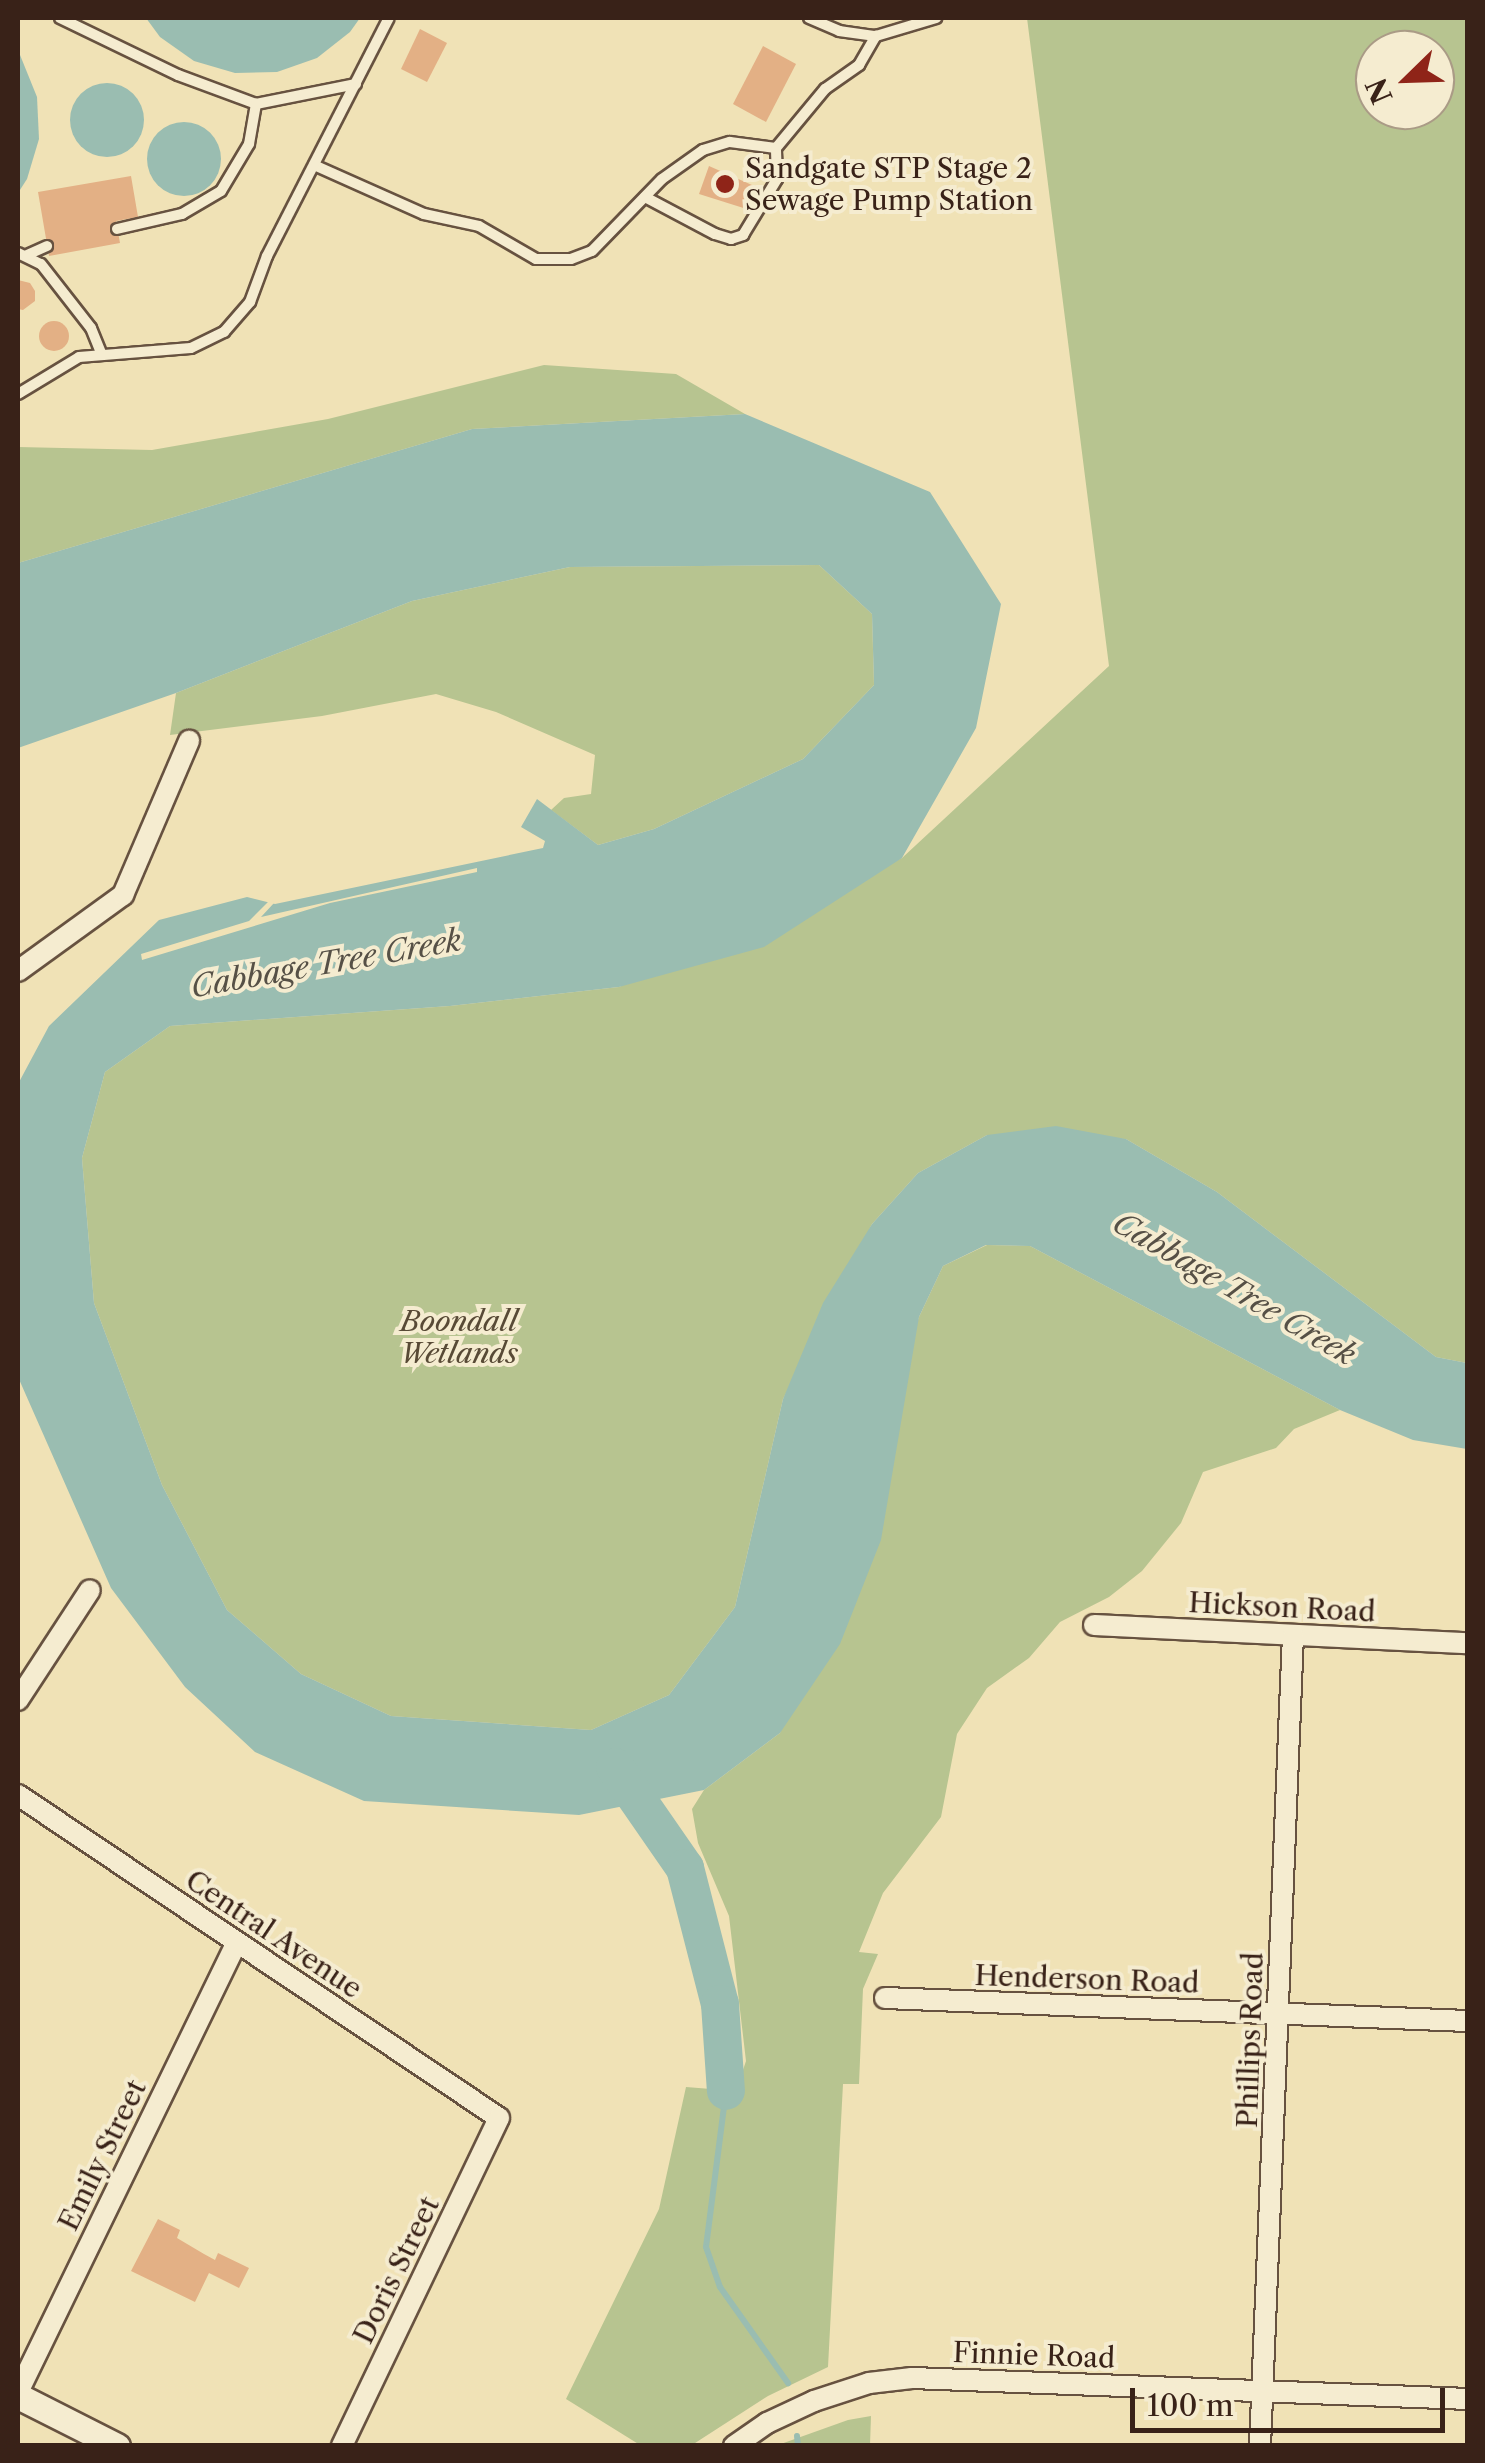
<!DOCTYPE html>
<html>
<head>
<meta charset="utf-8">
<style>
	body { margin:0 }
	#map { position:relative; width:1485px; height:2463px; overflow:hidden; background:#f0e2b6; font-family:"Libre Caslon Text",serif }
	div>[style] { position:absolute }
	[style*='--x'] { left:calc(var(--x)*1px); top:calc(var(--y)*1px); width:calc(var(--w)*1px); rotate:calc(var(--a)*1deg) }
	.green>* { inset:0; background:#b7c490 }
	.water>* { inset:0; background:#9abdb1 }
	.round { border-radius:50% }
	.pier>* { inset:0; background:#f0e2b6 }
	.stream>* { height:6px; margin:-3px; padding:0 3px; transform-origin:3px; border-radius:3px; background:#9abdb1 }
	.river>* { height:38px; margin:-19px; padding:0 19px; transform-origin:19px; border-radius:19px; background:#9abdb1 }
	.building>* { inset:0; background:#e3b085 }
	.roads { filter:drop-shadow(2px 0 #675240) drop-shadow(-2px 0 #675240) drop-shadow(0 2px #675240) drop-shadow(0 -2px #675240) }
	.service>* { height:10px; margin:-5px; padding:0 5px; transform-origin:5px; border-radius:5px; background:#f5ecd0 }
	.minor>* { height:20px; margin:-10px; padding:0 10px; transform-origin:10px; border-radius:10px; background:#f5ecd0 }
	.tertiary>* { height:25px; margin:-12.5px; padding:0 12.5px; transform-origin:12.5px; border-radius:12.5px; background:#f5ecd0 }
	.dots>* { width:28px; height:28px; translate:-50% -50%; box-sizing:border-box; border:5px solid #f5ecd0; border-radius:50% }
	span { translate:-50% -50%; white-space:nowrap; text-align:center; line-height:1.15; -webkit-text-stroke:8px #f5ecd0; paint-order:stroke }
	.poi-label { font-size:28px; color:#392218 }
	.left { translate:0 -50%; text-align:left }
	.park-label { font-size:28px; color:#584a36; font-style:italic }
	.street-label { font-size:28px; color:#392218 }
	.water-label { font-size:30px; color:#565046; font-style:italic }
	.frame { position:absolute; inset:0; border:20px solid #392218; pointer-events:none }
	.north { position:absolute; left:1355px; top:30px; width:100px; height:100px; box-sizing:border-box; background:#f5ecd0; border:2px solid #aa9b86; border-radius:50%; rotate:247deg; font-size:28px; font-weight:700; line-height:40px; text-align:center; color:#392218 }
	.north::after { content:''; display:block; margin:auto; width:35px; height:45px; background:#8f2418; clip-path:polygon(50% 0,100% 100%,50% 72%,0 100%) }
	.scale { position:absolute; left:1130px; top:2388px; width:315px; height:45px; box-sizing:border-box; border:5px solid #392218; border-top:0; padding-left:12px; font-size:30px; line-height:35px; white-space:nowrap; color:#392218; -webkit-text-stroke:8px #f5ecd0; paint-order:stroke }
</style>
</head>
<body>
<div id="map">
	<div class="green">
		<div style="clip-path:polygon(evenodd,1027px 18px,1467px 18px,1467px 1363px,1436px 1357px,1217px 1192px,1126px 1139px,987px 1135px,918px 1173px,872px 1224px,783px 1399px,735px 1607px,669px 1695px,591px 1730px,391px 1716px,301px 1674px,227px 1610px,162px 1485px,94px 1303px,82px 1158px,105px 1072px,170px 1026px,450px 1006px,619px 987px,902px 858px,1109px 666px,1027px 18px,1375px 50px,1435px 50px,1435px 110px,1375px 110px,1375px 50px)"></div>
		<div style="clip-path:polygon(544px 365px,676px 374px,745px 414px,472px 429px,18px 563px,18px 447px,152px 450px,328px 419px)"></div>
		<div style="clip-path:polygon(819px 565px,872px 614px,874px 685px,803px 759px,654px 829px,598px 845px,551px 810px,564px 798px,591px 794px,595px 755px,496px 712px,436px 694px,322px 716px,170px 735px,176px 693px,412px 601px,570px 567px)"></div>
		<div style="clip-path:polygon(987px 1245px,1030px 1246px,1340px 1410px,1294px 1429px,1276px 1448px,1203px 1472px,1181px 1523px,1142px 1571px,1109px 1597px,1060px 1622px,1029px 1658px,987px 1688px,957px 1734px,941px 1817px,883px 1893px,859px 1952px,878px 1954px,863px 1989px,859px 2084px,843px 2084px,828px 2367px,768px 2396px,692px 2445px,640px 2445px,566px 2399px,659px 2209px,686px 2087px,736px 2091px,746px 2061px,729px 1916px,698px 1843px,692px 1809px,704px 1790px,780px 1733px,919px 1317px,943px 1266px)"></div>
		<div style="clip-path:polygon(871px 2416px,870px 2445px,778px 2445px,848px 2420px)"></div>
	</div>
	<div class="water">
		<div style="clip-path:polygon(146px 18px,360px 18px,350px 32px,317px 58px,277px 72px,235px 73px,194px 61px,160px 37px)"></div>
		<div style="clip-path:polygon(18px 50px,37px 97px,39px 139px,27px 179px,18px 193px)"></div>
		<div class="round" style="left:70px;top:83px;width:74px;height:74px"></div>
		<div class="round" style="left:147px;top:122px;width:74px;height:74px"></div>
		<div style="clip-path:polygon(745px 414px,930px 492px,1001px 604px,976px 728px,902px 858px,764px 947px,619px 987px,450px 1006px,170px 1026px,105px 1072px,82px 1158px,94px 1303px,162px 1485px,227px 1610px,301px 1674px,391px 1716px,591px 1730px,669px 1695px,735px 1607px,783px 1399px,823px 1303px,872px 1224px,918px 1173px,987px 1135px,1056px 1126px,1126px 1139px,1217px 1192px,1436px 1357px,1467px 1363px,1467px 1449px,1413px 1440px,1340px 1410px,1030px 1246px,986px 1245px,943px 1266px,919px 1317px,881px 1540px,840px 1644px,780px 1733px,704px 1790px,579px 1815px,364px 1801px,255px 1752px,185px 1687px,111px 1588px,18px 1377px,18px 1084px,49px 1026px,159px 920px,247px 897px,275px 904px,543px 848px,545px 841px,521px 827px,537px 799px,598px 845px,654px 829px,803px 759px,874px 685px,872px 614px,819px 565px,570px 567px,412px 601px,176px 693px,18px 748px,18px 563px,472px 429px)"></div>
	</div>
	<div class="pier">
		<div style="clip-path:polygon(477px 868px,477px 872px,330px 903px,142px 960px,141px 954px,249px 921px,271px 899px,274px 903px,261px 917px)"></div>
	</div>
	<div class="stream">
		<div style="--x:726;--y:2091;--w:157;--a:97.3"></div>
		<div style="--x:706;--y:2247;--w:42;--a:70.7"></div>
		<div style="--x:720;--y:2287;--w:118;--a:54.7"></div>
		<div style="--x:797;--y:2436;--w:10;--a:84"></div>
	</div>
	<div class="river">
		<div style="--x:615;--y:1767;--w:123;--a:55.3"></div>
		<div style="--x:685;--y:1868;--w:140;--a:75.6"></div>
		<div style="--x:720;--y:2004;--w:87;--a:86.1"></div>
	</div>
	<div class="building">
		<div style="clip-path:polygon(420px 29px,447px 43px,427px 82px,401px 69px)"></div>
		<div style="clip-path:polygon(763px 46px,796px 64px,766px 122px,733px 104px)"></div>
		<div style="clip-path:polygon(709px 166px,761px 189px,753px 211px,699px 194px)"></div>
		<div style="clip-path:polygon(131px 176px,138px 217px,116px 221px,120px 243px,49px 256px,38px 192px)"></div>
		<div style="clip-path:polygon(18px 280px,30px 283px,35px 291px,35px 301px,23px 310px,18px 309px)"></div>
		<div class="round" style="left:39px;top:321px;width:30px;height:30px"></div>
		<div style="clip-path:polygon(158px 2219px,180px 2230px,177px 2238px,204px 2254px,215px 2260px,218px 2253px,249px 2268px,239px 2288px,209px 2273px,195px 2302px,131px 2271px)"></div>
	</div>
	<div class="roads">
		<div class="service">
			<div style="--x:60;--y:18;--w:131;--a:25.8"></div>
			<div style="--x:178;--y:75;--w:83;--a:20.4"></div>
			<div style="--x:256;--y:104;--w:102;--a:-11.3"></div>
			<div style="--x:809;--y:18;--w:33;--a:23"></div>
			<div style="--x:839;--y:31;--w:37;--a:8"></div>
			<div style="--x:876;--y:36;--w:63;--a:-16.7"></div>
			<div style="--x:314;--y:165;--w:120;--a:24"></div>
			<div style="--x:424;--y:214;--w:56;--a:12.3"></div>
			<div style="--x:479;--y:226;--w:66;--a:30.1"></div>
			<div style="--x:536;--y:259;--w:35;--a:0"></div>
			<div style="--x:571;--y:259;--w:22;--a:-21"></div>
			<div style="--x:592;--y:251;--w:100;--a:-45.8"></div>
			<div style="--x:662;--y:179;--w:50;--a:-35.3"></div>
			<div style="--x:703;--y:150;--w:28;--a:-17"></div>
			<div style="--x:730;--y:142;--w:46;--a:7.4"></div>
			<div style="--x:776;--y:148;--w:77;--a:-50.3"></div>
			<div style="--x:825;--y:89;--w:42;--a:-35.2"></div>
			<div style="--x:859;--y:65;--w:34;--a:-60"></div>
			<div style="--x:645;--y:197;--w:79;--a:27.9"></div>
			<div style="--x:715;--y:234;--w:17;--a:17"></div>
			<div style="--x:731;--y:239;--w:13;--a:-18"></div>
			<div style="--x:743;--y:235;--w:66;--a:-58.7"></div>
			<div style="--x:777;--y:179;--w:31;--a:-92"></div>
			<div style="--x:117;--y:229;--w:67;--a:-13"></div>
			<div style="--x:182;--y:214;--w:45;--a:-30.5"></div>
			<div style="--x:221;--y:191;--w:55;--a:-59.2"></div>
			<div style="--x:249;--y:144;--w:41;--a:-80.1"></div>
			<div style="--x:18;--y:253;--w:25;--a:26"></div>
			<div style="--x:41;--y:264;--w:81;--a:52"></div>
			<div style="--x:91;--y:328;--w:29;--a:68"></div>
			<div style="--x:27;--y:255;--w:22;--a:-24"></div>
			<div style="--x:18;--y:394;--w:71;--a:-31.2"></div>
			<div style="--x:79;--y:357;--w:112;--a:-4.6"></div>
			<div style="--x:191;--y:348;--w:37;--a:-26"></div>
			<div style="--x:224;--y:332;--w:40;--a:-49"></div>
			<div style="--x:250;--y:302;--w:49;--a:-69.7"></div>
			<div style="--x:267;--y:256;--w:267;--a:-62.9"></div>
		</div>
		<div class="minor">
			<div style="--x:18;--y:971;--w:130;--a:-35.9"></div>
			<div style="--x:123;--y:895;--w:168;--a:-66.8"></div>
			<div style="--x:1094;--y:1625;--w:374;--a:2.8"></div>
			<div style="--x:18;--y:1700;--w:131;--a:-56.8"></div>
			<div style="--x:18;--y:1795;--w:579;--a:33.88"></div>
			<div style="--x:499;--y:2118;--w:364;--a:115.6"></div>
			<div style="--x:885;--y:1998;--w:583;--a:2.26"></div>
			<div style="--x:18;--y:2392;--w:500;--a:-64.05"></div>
			<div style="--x:734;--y:2446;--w:40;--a:-34.9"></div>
			<div style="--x:767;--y:2423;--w:52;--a:-25.1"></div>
			<div style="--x:814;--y:2401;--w:58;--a:-18.1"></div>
			<div style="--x:869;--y:2383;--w:43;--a:-6.6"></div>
			<div style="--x:912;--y:2378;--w:556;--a:2.16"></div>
			<div style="--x:1260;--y:2446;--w:811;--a:-87.67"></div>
		</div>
		<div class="tertiary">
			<div style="--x:18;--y:2396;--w:111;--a:26.8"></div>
		</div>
	</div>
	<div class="dots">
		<div style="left:725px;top:184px;background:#8f2418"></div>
	</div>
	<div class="poi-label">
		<span class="left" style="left:745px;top:184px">Sandgate STP Stage 2<br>Sewage Pump Station</span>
	</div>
	<div class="park-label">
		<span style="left:459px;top:1337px">Boondall<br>Wetlands</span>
	</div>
	<div class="street-label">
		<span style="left:1282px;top:1607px;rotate:3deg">Hickson Road</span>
		<span style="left:274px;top:1934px;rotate:34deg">Central Avenue</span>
		<span style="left:1087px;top:1979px;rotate:2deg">Henderson Road</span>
		<span style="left:1250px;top:2040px;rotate:-88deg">Phillips Road</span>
		<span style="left:102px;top:2155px;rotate:-64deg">Emily Street</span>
		<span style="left:396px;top:2270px;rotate:-64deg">Doris Street</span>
		<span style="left:1034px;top:2355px;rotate:2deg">Finnie Road</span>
	</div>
	<div class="water-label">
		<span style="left:326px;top:964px;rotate:-10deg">Cabbage Tree Creek</span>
		<span style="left:1234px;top:1289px;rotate:30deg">Cabbage Tree Creek</span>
	</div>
	<div class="frame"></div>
	<div class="north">N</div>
	<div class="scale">100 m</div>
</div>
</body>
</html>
